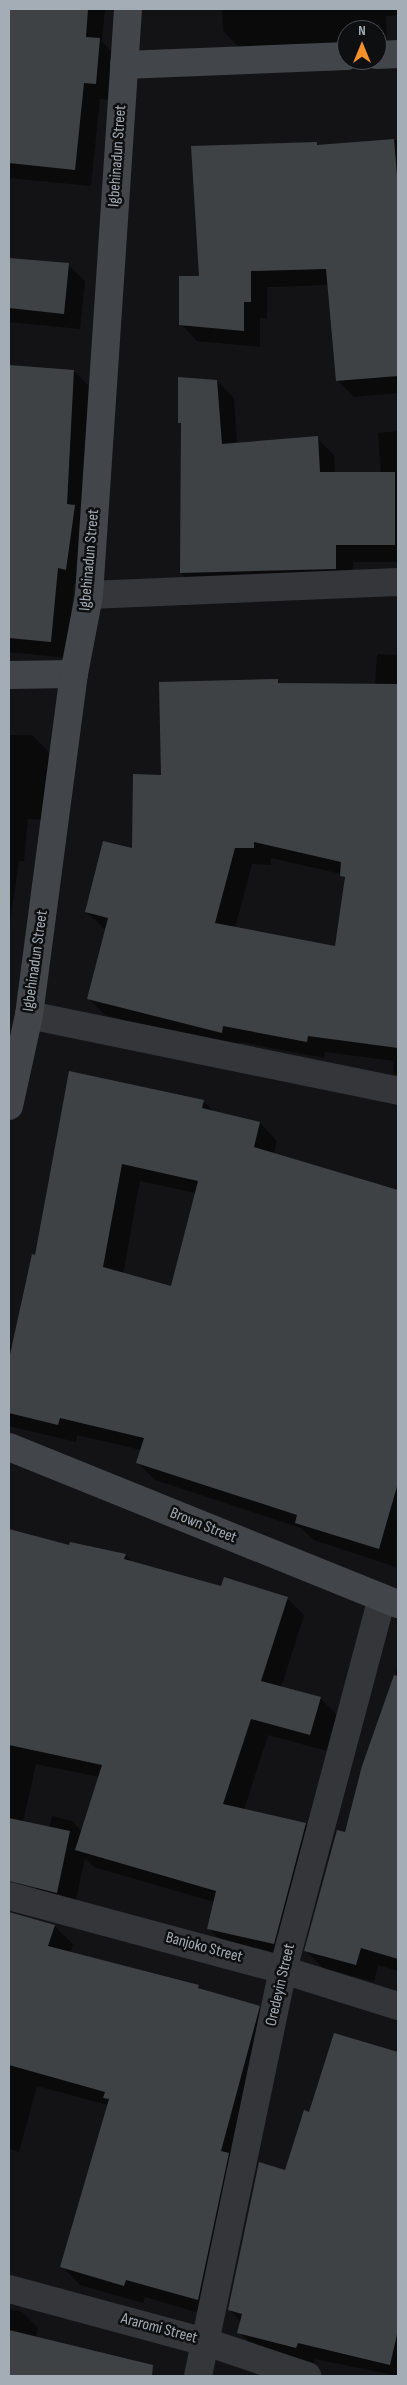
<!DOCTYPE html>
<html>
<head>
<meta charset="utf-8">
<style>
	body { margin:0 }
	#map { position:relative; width:407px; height:2385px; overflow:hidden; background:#131315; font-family:"Sofia Sans Condensed",sans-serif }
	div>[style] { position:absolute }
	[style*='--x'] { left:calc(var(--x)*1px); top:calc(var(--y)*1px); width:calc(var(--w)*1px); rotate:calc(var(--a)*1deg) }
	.shadow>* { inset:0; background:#0007 }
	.building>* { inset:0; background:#3f4245 }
	.street>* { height:28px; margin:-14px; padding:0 14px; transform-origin:14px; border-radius:14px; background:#34363a }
	.secondary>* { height:28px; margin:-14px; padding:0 14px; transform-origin:14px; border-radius:14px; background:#42454a }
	span { translate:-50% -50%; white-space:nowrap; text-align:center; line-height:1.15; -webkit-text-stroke:5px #0e0f10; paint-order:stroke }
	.street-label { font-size:16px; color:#a4adb6 }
	.frame { position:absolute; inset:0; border:10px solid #a4adb6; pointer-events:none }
	.north { position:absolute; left:337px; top:20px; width:50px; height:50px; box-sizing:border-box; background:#0e0f10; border:1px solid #4a4e52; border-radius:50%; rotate:0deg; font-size:14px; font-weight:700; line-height:20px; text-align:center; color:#a4adb6 }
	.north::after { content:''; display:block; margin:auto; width:18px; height:22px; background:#f6902a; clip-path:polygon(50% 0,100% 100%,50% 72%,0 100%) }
</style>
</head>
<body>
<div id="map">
	<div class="shadow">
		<div style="clip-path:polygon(9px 9px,105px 9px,102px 42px,115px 55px,112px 100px,100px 99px,91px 186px,9px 178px)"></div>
		<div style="clip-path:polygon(222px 9px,398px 9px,398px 15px,386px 16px,387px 46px,377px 46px,377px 30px,347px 30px,347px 47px,240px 48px,223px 31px)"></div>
		<div style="clip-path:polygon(398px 140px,398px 393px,354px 397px,337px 380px,329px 285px,267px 287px,267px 318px,260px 318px,260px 347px,197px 341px,181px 324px,201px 277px,316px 143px,320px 146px)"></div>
		<div style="clip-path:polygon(9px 259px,68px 265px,85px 281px,80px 329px,9px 322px)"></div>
		<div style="clip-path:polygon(9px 366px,74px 371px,90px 387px,82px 585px,74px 584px,67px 658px,9px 652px)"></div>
		<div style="clip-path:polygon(217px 381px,234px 398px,237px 444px,317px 438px,334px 455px,335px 474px,381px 474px,378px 433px,398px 431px,398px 562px,353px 562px,352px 585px,198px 590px,181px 573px,183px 426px,179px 422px)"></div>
		<div style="clip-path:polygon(evenodd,377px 654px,398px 655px,398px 1077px,393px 1071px,394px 1061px,325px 1052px,324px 1058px,240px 1042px,238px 1049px,105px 1015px,88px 998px,106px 930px,86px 912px,133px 849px,162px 776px,277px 681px,281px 684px,375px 685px,377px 654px,271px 858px,341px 874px,345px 880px,336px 947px,235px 928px,252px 864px,271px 865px,271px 858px)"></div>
		<div style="clip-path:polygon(9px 735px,32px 735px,49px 752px,46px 820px,28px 819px,24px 861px,19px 861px,9px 931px)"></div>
		<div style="clip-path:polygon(evenodd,70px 1072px,203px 1101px,214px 1112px,260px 1123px,277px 1141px,274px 1154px,398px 1191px,398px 1273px,291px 1254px,284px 1291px,398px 1314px,396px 1567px,314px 1540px,301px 1528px,155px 1480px,137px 1462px,141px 1450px,77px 1435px,76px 1442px,9px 1426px,9px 1345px,13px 1346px,36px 1256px,70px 1072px,140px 1181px,196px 1193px,172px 1288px,123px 1274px,140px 1181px)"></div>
		<div style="clip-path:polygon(evenodd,9px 1530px,70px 1546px,125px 1555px,132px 1562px,222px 1588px,287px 1598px,304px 1615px,281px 1688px,320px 1698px,337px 1715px,327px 1751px,268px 1735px,244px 1810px,305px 1824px,323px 1841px,291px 1960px,226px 1945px,208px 1928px,214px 1902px,94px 1867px,85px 1858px,74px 1909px,49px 1902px,32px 1885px,35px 1873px,9px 1867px,9px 1530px,36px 1764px,99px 1777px,82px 1832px,72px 1821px,52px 1816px,49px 1828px,23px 1822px,36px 1764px)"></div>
		<div style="clip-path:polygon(398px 1666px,398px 1971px,378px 1965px,374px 1982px,323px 1968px,306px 1951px)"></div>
		<div style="clip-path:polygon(9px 1919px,54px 1926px,73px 1944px,70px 1953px,198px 1986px,203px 1991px,259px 2007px,277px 2026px,216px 2318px,145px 2297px,143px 2303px,80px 2285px,62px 2266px,108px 2105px,37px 2086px,19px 2152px,9px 2149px)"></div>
		<div style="clip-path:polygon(335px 2034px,398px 2053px,398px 2376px,315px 2359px,313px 2365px,256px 2349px,239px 2332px,241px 2322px,229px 2309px,310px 2114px)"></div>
		<div style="clip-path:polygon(9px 2309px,22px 2312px,38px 2328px,36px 2338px,149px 2376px,9px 2376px)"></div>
	</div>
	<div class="building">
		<div style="clip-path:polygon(9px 9px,88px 9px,86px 37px,100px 38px,96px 84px,84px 83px,75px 170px,9px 163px)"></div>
		<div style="clip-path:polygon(394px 139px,398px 187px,398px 376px,336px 381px,326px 269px,251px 271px,251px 302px,244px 302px,244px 331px,179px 325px,179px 276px,199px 276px,191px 146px,317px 142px,317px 145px)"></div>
		<div style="clip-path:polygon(9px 258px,69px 263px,64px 314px,9px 308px)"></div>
		<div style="clip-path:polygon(9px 365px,74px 370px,67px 504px,75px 505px,66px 570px,58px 568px,51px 642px,9px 638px)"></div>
		<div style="clip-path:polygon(178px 377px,217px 380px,222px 444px,318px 436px,320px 472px,395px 472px,395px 545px,336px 545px,336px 569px,180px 573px,181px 423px,178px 423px)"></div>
		<div style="clip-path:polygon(evenodd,278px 679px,278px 683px,398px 684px,398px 1048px,308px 1036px,307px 1042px,223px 1026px,222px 1033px,87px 999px,108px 918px,85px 912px,103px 841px,132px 848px,133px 774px,161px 775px,159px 682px,278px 679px,254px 842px,341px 862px,340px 876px,345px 877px,335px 946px,215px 923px,235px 848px,254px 848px,254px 842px)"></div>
		<div style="clip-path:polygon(evenodd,69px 1071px,204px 1100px,202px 1108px,260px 1122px,254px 1147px,398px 1190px,398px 1483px,379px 1549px,295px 1523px,297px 1515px,136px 1463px,144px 1438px,60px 1418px,58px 1425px,9px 1413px,9px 1359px,32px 1254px,35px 1255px,69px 1071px,122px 1164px,198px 1181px,171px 1286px,103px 1267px,122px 1164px)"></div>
		<div style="clip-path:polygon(9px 1529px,69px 1545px,70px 1542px,126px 1554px,124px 1559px,221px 1586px,224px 1577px,288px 1597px,261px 1681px,321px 1697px,310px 1735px,251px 1719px,223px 1804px,306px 1823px,274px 1944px,207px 1929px,216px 1891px,75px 1850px,102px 1765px,9px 1745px)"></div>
		<div style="clip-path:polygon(394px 1675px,398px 1676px,398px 1959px,361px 1948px,356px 1965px,304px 1951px,337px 1830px,345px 1832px,362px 1766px)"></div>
		<div style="clip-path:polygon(9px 1818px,70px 1831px,57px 1893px,9px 1881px)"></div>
		<div style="clip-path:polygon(9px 1912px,55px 1925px,48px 1946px,199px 1985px,198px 1988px,260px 2006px,221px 2151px,229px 2153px,198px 2300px,126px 2280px,124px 2286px,60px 2267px,109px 2099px,103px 2098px,105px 2092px,9px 2065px)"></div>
		<div style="clip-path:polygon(334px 2033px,398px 2052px,398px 2330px,390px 2365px,298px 2343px,296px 2348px,237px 2333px,242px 2314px,228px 2310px,259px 2162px,285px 2170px,304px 2110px,309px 2112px)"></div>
		<div style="clip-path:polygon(9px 2330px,153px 2365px,152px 2376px,9px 2376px)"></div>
	</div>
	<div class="street">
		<div style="--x:89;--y:595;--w:309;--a:-2.4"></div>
		<div style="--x:29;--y:1015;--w:377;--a:11.6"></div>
		<div style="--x:9;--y:1896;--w:284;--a:15.1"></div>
		<div style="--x:283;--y:1970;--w:121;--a:17.4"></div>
		<div style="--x:9;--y:2289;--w:204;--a:15.1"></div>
		<div style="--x:206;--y:2342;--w:107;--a:18.6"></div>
		<div style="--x:198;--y:2376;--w:415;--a:-78.2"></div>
		<div style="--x:283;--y:1970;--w:385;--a:-75.1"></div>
	</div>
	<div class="secondary">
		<div style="--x:377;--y:55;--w:21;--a:-3"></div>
		<div style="--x:124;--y:65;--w:223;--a:-2.3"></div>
		<div style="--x:9;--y:675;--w:65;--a:-0.9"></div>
		<div style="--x:9;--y:1106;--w:93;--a:-77.6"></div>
		<div style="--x:29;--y:1015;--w:344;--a:-82.5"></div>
		<div style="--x:74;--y:674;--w:80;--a:-79.2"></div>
		<div style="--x:89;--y:595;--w:587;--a:-86.19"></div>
		<div style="--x:9;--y:1447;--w:419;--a:22"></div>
	</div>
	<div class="street-label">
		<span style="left:118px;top:156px;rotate:-86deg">Igbehinadun Street</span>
		<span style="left:90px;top:560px;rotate:-85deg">Igbehinadun Street</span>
		<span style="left:36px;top:961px;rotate:-82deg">Igbehinadun Street</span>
		<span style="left:203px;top:1526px;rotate:22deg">Brown Street</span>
		<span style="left:204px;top:1948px;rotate:15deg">Banjoko Street</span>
		<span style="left:281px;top:1985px;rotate:-77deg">Oredeyin Street</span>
		<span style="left:159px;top:2329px;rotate:15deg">Araromi Street</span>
	</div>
	<div class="frame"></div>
	<div class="north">N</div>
</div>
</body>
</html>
